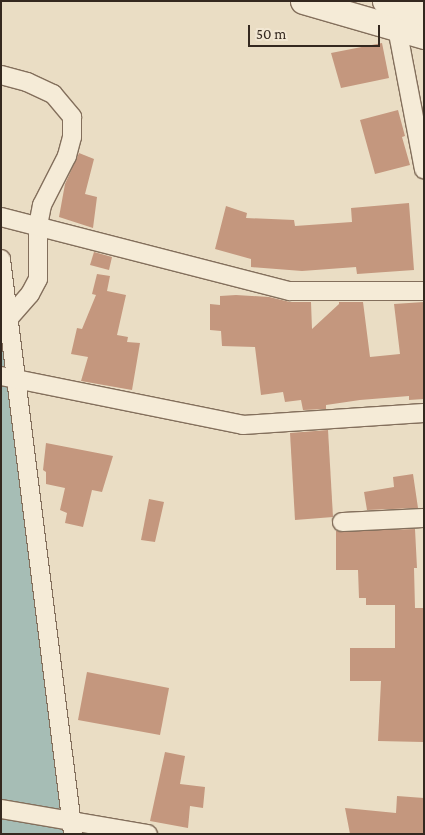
<!DOCTYPE html>
<html>
<head>
<meta charset="utf-8">
<style>
	body { margin:0 }
	#map { position:relative; width:425px; height:835px; overflow:hidden; background:#eaddc4; font-family:"Crimson Pro",serif }
	div>[style] { position:absolute }
	[style*='--x'] { left:calc(var(--x)*1px); top:calc(var(--y)*1px); width:calc(var(--w)*1px); rotate:calc(var(--a)*1deg) }
	.water>* { inset:0; background:#a6bdb5 }
	.building>* { inset:0; background:#c4977e }
	.roads { filter:drop-shadow(1px 0 #836f5c) drop-shadow(-1px 0 #836f5c) drop-shadow(0 1px #836f5c) drop-shadow(0 -1px #836f5c) }
	.minor>* { height:18px; margin:-9px; padding:0 9px; transform-origin:9px; border-radius:9px; background:#f5ebd7 }
	.secondary>* { height:25px; margin:-12.5px; padding:0 12.5px; transform-origin:12.5px; border-radius:12.5px; background:#f5ebd7 }
	span { translate:-50% -50%; white-space:nowrap; text-align:center; line-height:1.15; -webkit-text-stroke:5px #f2e7d3; paint-order:stroke }
	.frame { position:absolute; inset:0; border:2px solid #34281f; pointer-events:none }
	.scale { position:absolute; left:248px; top:25px; width:132px; height:22px; box-sizing:border-box; border:2px solid #34281f; border-top:0; padding-left:6px; font-size:15px; line-height:18px; white-space:nowrap; color:#34281f; -webkit-text-stroke:4px #f2e7d3; paint-order:stroke }
</style>
</head>
<body>
<div id="map">
	<div class="water">
		<div style="clip-path:polygon(1px 282px,67px 834px,1px 834px)"></div>
	</div>
	<div class="building">
		<div style="clip-path:polygon(382px 43px,389px 78px,341px 88px,331px 53px)"></div>
		<div style="clip-path:polygon(398px 110px,405px 136px,402px 137px,410px 165px,375px 174px,360px 120px)"></div>
		<div style="clip-path:polygon(79px 153px,94px 159px,85px 194px,97px 197px,93px 228px,59px 217px,65px 184px)"></div>
		<div style="clip-path:polygon(409px 203px,414px 270px,357px 274px,356px 267px,302px 271px,251px 267px,251px 259px,215px 249px,226px 206px,247px 213px,246px 218px,294px 220px,295px 226px,352px 222px,351px 208px)"></div>
		<div style="clip-path:polygon(94px 252px,112px 257px,109px 270px,90px 265px)"></div>
		<div style="clip-path:polygon(97px 274px,110px 276px,107px 291px,126px 295px,117px 335px,128px 337px,127px 342px,140px 343px,132px 390px,81px 381px,88px 357px,71px 354px,77px 328px,82px 329px,96px 295px,92px 294px)"></div>
		<div style="clip-path:polygon(236px 295px,269px 297px,290px 302px,311px 302px,312px 329px,339px 304px,339px 302px,363px 302px,370px 357px,400px 354px,394px 304px,424px 302px,424px 399px,409px 400px,409px 396px,360px 400px,326px 405px,326px 409px,303px 410px,301px 400px,285px 402px,283px 392px,261px 395px,255px 347px,222px 346px,221px 331px,210px 330px,210px 304px,220px 305px,220px 296px)"></div>
		<div style="clip-path:polygon(328px 430px,333px 517px,295px 520px,290px 433px)"></div>
		<div style="clip-path:polygon(46px 443px,113px 456px,102px 492px,92px 490px,83px 527px,65px 523px,67px 513px,60px 510px,65px 488px,46px 484px,46px 472px,43px 470px)"></div>
		<div style="clip-path:polygon(413px 474px,418px 508px,367px 510px,364px 492px,394px 487px,393px 477px)"></div>
		<div style="clip-path:polygon(149px 499px,164px 502px,155px 542px,141px 540px)"></div>
		<div style="clip-path:polygon(415px 529px,417px 568px,414px 568px,415px 608px,424px 608px,423px 742px,378px 741px,381px 681px,350px 681px,350px 648px,395px 648px,395px 605px,366px 605px,366px 598px,359px 598px,358px 570px,336px 570px,336px 531px)"></div>
		<div style="clip-path:polygon(87px 672px,169px 688px,160px 735px,78px 720px)"></div>
		<div style="clip-path:polygon(165px 752px,185px 756px,180px 784px,205px 787px,203px 808px,190px 806px,188px 828px,150px 821px)"></div>
		<div style="clip-path:polygon(397px 796px,424px 798px,424px 834px,350px 834px,345px 808px,396px 813px)"></div>
	</div>
	<div class="roads">
		<div class="minor">
			<div style="--x:397;--y:28;--w:144;--a:79.2"></div>
			<div style="--x:1;--y:75;--w:27;--a:15"></div>
			<div style="--x:27;--y:82;--w:29;--a:25"></div>
			<div style="--x:53;--y:94;--w:30;--a:50"></div>
			<div style="--x:72;--y:117;--w:20;--a:90"></div>
			<div style="--x:72;--y:137;--w:20;--a:105"></div>
			<div style="--x:67;--y:156;--w:55;--a:117"></div>
			<div style="--x:42;--y:205;--w:21;--a:101"></div>
			<div style="--x:38;--y:226;--w:53;--a:90"></div>
			<div style="--x:38;--y:279;--w:17;--a:118"></div>
			<div style="--x:30;--y:294;--w:32;--a:131"></div>
			<div style="--x:1;--y:217;--w:298;--a:14.4"></div>
			<div style="--x:290;--y:291;--w:134;--a:0"></div>
			<div style="--x:1;--y:259;--w:579;--a:82.86"></div>
			<div style="--x:1;--y:376;--w:247;--a:11.4"></div>
			<div style="--x:243;--y:425;--w:181;--a:-3.8"></div>
			<div style="--x:342;--y:522;--w:82;--a:-2.8"></div>
			<div style="--x:1;--y:809;--w:149;--a:9.7"></div>
		</div>
		<div class="secondary">
			<div style="--x:303;--y:1;--w:126;--a:16.1"></div>
			<div style="--x:385;--y:1;--w:41;--a:17.1"></div>
		</div>
	</div>
	<div class="frame"></div>
	<div class="scale">50 m</div>
</div>
</body>
</html>
